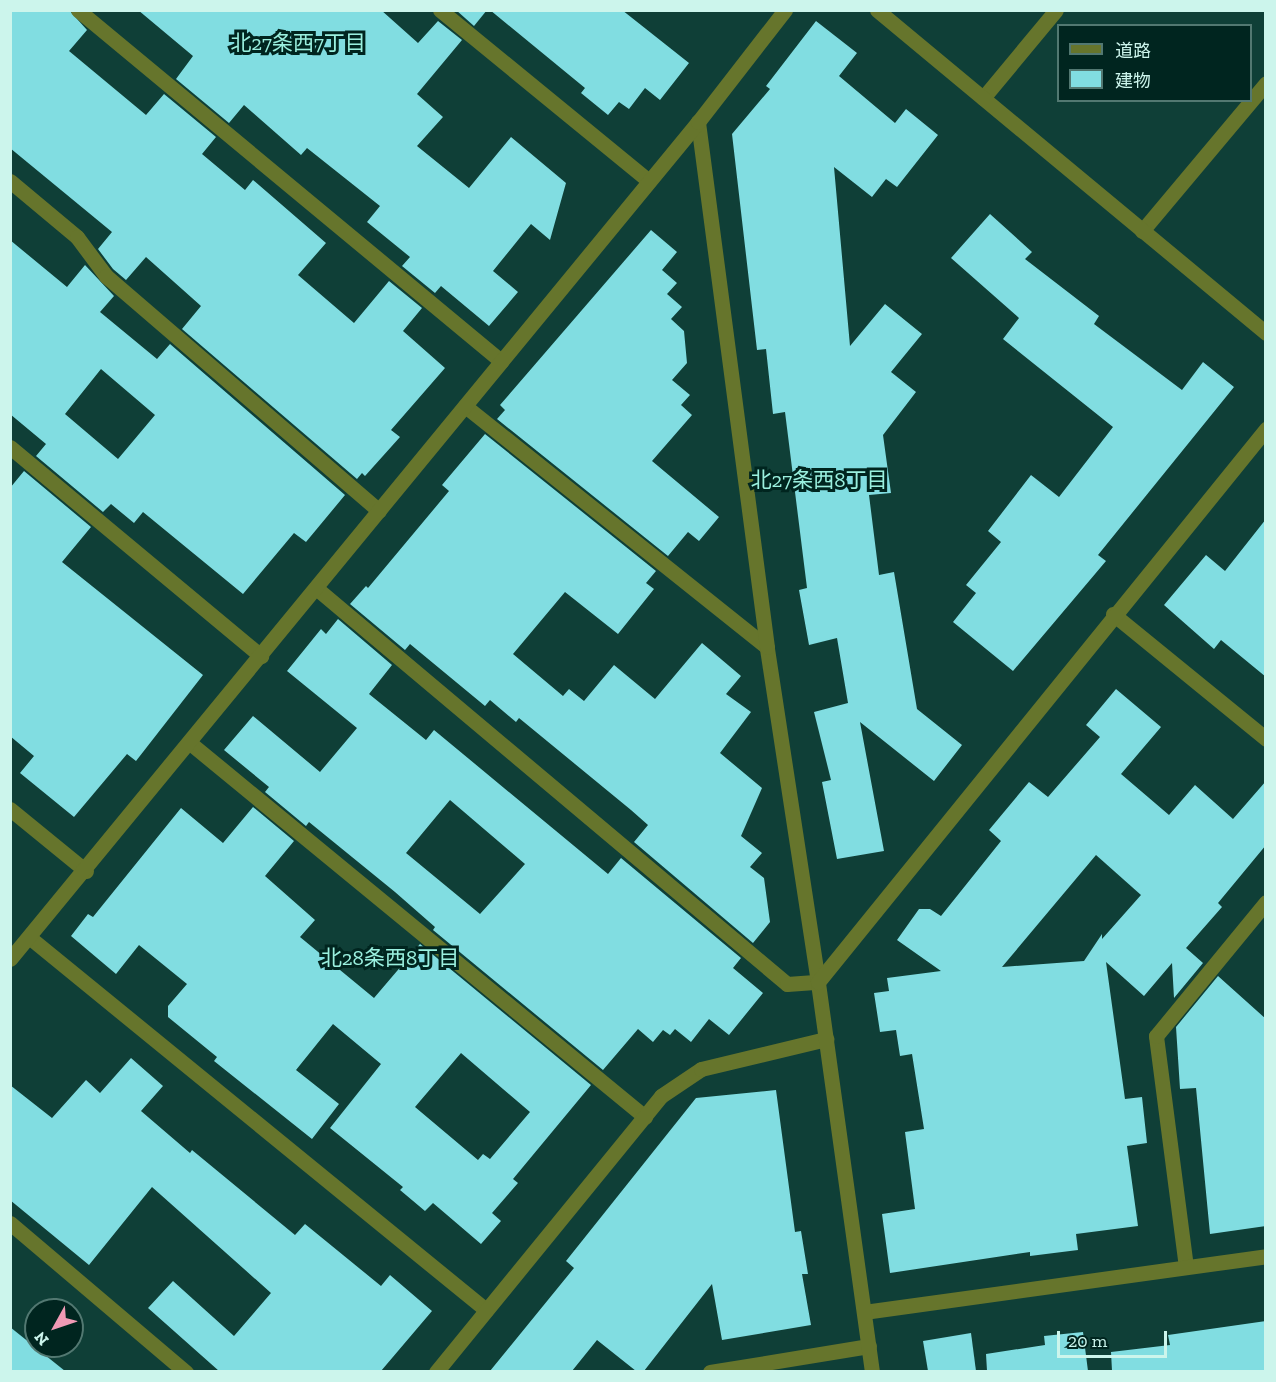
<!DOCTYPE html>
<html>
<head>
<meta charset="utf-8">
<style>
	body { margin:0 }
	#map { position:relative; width:1276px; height:1382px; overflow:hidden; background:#0f3f37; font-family:"Zilla Slab","Noto Sans JP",serif }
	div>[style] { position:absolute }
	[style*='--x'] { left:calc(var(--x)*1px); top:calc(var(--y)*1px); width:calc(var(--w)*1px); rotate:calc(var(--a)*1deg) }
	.building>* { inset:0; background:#81dde1 }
	.minor>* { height:15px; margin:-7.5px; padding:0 7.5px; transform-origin:7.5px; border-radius:7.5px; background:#66752c }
	.tertiary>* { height:15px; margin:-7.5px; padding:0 7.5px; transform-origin:7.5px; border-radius:7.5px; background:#66752c }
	span { translate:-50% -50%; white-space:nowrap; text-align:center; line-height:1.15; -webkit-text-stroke:6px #00251f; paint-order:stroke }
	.neighbourhood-label { font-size:21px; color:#9af0df }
	.frame { position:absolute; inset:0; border:12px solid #ccf5ec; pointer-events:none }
	.legend { position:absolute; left:1057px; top:24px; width:195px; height:78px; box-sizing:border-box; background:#00251f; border:2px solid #527871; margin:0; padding:8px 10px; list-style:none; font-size:18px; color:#ccf5ec }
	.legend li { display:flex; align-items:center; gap:12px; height:30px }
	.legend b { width:30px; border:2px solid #527871 }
	.north { position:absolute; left:24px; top:1298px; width:60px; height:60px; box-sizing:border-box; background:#00251f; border:2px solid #527871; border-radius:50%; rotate:230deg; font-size:16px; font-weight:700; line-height:24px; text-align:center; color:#ccf5ec }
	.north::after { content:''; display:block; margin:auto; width:21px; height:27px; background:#f09ab5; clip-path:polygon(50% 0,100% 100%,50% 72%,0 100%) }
	.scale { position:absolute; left:1057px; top:1331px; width:110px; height:27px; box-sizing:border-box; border:3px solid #ccf5ec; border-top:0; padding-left:8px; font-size:18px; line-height:21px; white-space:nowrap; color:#ccf5ec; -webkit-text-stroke:4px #00251f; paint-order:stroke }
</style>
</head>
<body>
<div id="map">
	<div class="building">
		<div style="clip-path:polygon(10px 10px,69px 10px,87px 30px,69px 51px,146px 115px,164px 94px,216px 137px,202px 154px,245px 190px,253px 180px,326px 243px,298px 275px,354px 323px,389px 281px,422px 308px,403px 331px,445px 368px,391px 430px,400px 437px,365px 476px,362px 473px,357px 479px,182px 329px,201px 306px,146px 257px,126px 280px,113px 269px,98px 249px,112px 232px,10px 148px)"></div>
		<div style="clip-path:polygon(138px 10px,381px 10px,418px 43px,438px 21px,462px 40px,417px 94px,443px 117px,417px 146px,469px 188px,511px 137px,566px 183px,550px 240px,531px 224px,493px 271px,518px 292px,489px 326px,441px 286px,435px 293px,402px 266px,410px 257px,367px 222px,380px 206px,307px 148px,301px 155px,244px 105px,229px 123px,176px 79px,193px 56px)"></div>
		<div style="clip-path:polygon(456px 10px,487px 10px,474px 26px)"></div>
		<div style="clip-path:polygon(490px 10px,622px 10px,689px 63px,660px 100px,645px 88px,629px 109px,619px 102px,608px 115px,581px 93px,585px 88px)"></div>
		<div style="clip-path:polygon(816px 21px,857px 53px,839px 76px,895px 123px,906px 109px,938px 135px,897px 187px,886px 179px,872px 197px,834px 167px,850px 346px,885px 304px,922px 334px,891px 372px,916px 392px,883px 435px,891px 493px,869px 495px,879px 575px,894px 572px,917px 709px,962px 745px,934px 781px,860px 722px,884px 851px,837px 859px,822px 782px,831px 780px,814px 712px,848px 703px,837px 638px,809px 645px,799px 590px,807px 588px,785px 412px,773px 414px,766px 349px,757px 350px,732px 134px,770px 89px,766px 86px)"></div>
		<div style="clip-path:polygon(990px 214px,1032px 252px,1025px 259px,1099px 316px,1094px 324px,1182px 390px,1203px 362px,1234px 387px,1098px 555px,1106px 561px,1013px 671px,953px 622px,976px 593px,966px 585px,1001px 542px,988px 531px,1031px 475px,1059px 497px,1113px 427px,1003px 339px,1019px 318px,951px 258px)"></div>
		<div style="clip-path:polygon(651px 230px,677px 252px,662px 270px,677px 283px,667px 294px,682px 307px,671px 319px,684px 331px,687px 363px,672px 380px,690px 395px,681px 405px,692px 415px,652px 461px,719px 517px,699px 541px,688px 532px,668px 556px,497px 419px,505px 410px,500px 405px)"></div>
		<div style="clip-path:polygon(evenodd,10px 240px,67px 287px,85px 265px,114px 296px,100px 312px,157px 359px,170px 344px,345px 495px,306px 542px,294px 533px,243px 594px,143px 512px,134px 523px,111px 504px,103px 512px,36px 456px,46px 444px,10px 414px,10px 240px,101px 369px,155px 415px,118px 459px,65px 414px,101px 369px)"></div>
		<div style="clip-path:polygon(485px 434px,656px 571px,646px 583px,654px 589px,618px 634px,565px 592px,513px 654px,563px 696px,569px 689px,584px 701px,614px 665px,655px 699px,702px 643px,741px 676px,726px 694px,751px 712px,720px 753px,762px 788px,741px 836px,762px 853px,750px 867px,764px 878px,770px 922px,753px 943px,634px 842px,648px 825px,631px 810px,519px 718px,516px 722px,490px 700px,485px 706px,410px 644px,405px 650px,350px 604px,366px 586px,368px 588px,449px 491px,442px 485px)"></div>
		<div style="clip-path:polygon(24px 471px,91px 527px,62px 562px,203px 675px,136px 761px,127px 754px,74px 817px,20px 773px,34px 756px,10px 736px,10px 488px)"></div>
		<div style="clip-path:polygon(1266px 519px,1266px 677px,1221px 640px,1214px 649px,1164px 605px,1206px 555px,1225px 571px)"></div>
		<div style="clip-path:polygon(evenodd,338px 619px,392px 665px,369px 694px,426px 740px,434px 730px,608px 874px,621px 858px,741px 958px,733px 968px,763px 993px,729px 1035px,709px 1019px,691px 1042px,675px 1029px,670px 1035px,663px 1030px,653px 1042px,638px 1029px,603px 1070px,433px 930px,435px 927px,395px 892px,309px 822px,306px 826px,265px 792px,269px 787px,224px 750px,253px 716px,320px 772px,357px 728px,287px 671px,321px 629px,326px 634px,338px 619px,450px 800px,525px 864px,480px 914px,406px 853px,450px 800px)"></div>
		<div style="clip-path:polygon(evenodd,1116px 689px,1161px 727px,1121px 774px,1169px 815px,1195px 785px,1233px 819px,1266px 781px,1266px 845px,1218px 903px,1222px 907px,1186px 948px,1203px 963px,1174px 998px,1172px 963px,1144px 996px,1106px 962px,1125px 1099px,1142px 1097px,1147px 1143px,1127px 1146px,1138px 1226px,1076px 1234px,1078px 1250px,1030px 1256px,1030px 1252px,890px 1273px,882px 1214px,915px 1209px,905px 1132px,924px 1129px,912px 1054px,900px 1056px,896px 1030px,880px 1032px,874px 993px,889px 991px,887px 978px,941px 971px,897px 940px,919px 909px,930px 909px,941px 916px,1001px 841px,989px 830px,1029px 782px,1048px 797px,1100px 737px,1086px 725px,1116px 689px,1096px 855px,1141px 895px,1102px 939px,1102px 934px,1084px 961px,1002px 967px,1096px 855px)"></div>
		<div style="clip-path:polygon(evenodd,253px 807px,294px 841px,265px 876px,315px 920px,300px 937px,374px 998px,420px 944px,591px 1085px,513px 1179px,518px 1183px,492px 1213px,501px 1221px,481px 1244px,433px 1203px,425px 1211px,400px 1190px,403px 1187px,330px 1128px,381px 1064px,333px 1024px,296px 1070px,339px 1104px,312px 1139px,214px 1061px,217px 1057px,168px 1017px,168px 1006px,187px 984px,139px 945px,116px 974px,71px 936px,88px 914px,93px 917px,181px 808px,223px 843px,253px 807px,461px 1053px,530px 1112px,490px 1159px,483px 1154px,478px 1160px,415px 1107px,461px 1053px)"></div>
		<div style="clip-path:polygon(1218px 976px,1266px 1019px,1266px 1226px,1210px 1234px,1196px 1088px,1180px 1089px,1176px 1027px)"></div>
		<div style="clip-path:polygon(131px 1058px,163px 1086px,141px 1111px,190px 1153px,192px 1150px,295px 1235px,305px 1224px,381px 1286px,390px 1275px,432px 1311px,381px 1371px,219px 1371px,148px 1308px,173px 1281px,234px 1336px,271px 1293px,152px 1187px,89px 1265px,10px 1200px,10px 1085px,52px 1118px,86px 1080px,100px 1093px)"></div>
		<div style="clip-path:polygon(776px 1090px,795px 1232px,801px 1231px,808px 1274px,802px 1274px,811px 1325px,722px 1340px,712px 1284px,644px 1371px,636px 1371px,597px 1340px,572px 1371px,490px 1371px,574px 1268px,566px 1261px,696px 1098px)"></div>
		<div style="clip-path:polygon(1266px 1321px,1266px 1371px,1112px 1371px,1111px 1352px,1170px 1345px,1168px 1335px)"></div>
		<div style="clip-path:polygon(10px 1327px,65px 1371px,10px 1371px)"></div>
		<div style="clip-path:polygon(1083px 1332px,1088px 1371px,987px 1371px,986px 1354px,1045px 1345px,1044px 1336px)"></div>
		<div style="clip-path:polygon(971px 1333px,976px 1371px,928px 1371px,923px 1341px)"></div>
	</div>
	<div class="minor">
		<div style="--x:78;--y:10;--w:550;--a:39.69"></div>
		<div style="--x:440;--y:10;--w:270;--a:39.3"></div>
		<div style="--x:983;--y:98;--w:114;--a:-50.3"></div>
		<div style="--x:10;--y:181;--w:87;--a:39.9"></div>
		<div style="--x:77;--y:237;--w:49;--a:53.4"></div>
		<div style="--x:106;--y:276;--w:360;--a:40.7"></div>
		<div style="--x:1142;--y:231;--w:193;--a:-50"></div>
		<div style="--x:465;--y:406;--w:386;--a:38.6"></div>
		<div style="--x:10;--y:447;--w:327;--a:39.8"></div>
		<div style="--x:316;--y:588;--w:615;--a:40.06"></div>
		<div style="--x:787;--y:984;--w:31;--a:-4"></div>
		<div style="--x:818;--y:982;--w:339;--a:-98.7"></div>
		<div style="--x:767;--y:647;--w:530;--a:-97.49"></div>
		<div style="--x:1113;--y:614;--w:198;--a:39.2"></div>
		<div style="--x:190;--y:743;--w:589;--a:39.42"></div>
		<div style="--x:10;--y:809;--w:98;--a:39.2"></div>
		<div style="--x:29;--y:937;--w:590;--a:39.22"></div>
		<div style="--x:10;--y:959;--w:1083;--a:-50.58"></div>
		<div style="--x:698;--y:122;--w:142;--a:-52.2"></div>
		<div style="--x:10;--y:1223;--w:231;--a:40.3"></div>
		<div style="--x:1186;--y:1267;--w:233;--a:-97.4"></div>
		<div style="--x:1156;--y:1036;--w:173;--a:-50.6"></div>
		<div style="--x:864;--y:1312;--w:406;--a:-7.9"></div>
		<div style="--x:436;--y:1372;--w:356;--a:-50.8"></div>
		<div style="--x:661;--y:1096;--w:48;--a:-34"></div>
		<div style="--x:701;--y:1069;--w:129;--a:-13.5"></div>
		<div style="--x:710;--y:1372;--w:161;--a:-9.3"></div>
	</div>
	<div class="tertiary">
		<div style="--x:877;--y:10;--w:506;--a:39.7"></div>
		<div style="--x:872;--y:1372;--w:394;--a:-97.9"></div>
		<div style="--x:818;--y:982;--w:712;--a:-50.99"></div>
	</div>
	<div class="neighbourhood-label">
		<span style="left:298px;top:43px">北27条西7丁目</span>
		<span style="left:819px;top:480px">北27条西8丁目</span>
		<span style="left:390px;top:958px">北28条西8丁目</span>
	</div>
	<div class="frame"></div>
	<ul class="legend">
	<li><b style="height:8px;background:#66752c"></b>道路</li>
	<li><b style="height:16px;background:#81dde1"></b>建物</li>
	</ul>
	<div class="north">N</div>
	<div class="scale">20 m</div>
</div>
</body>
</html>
